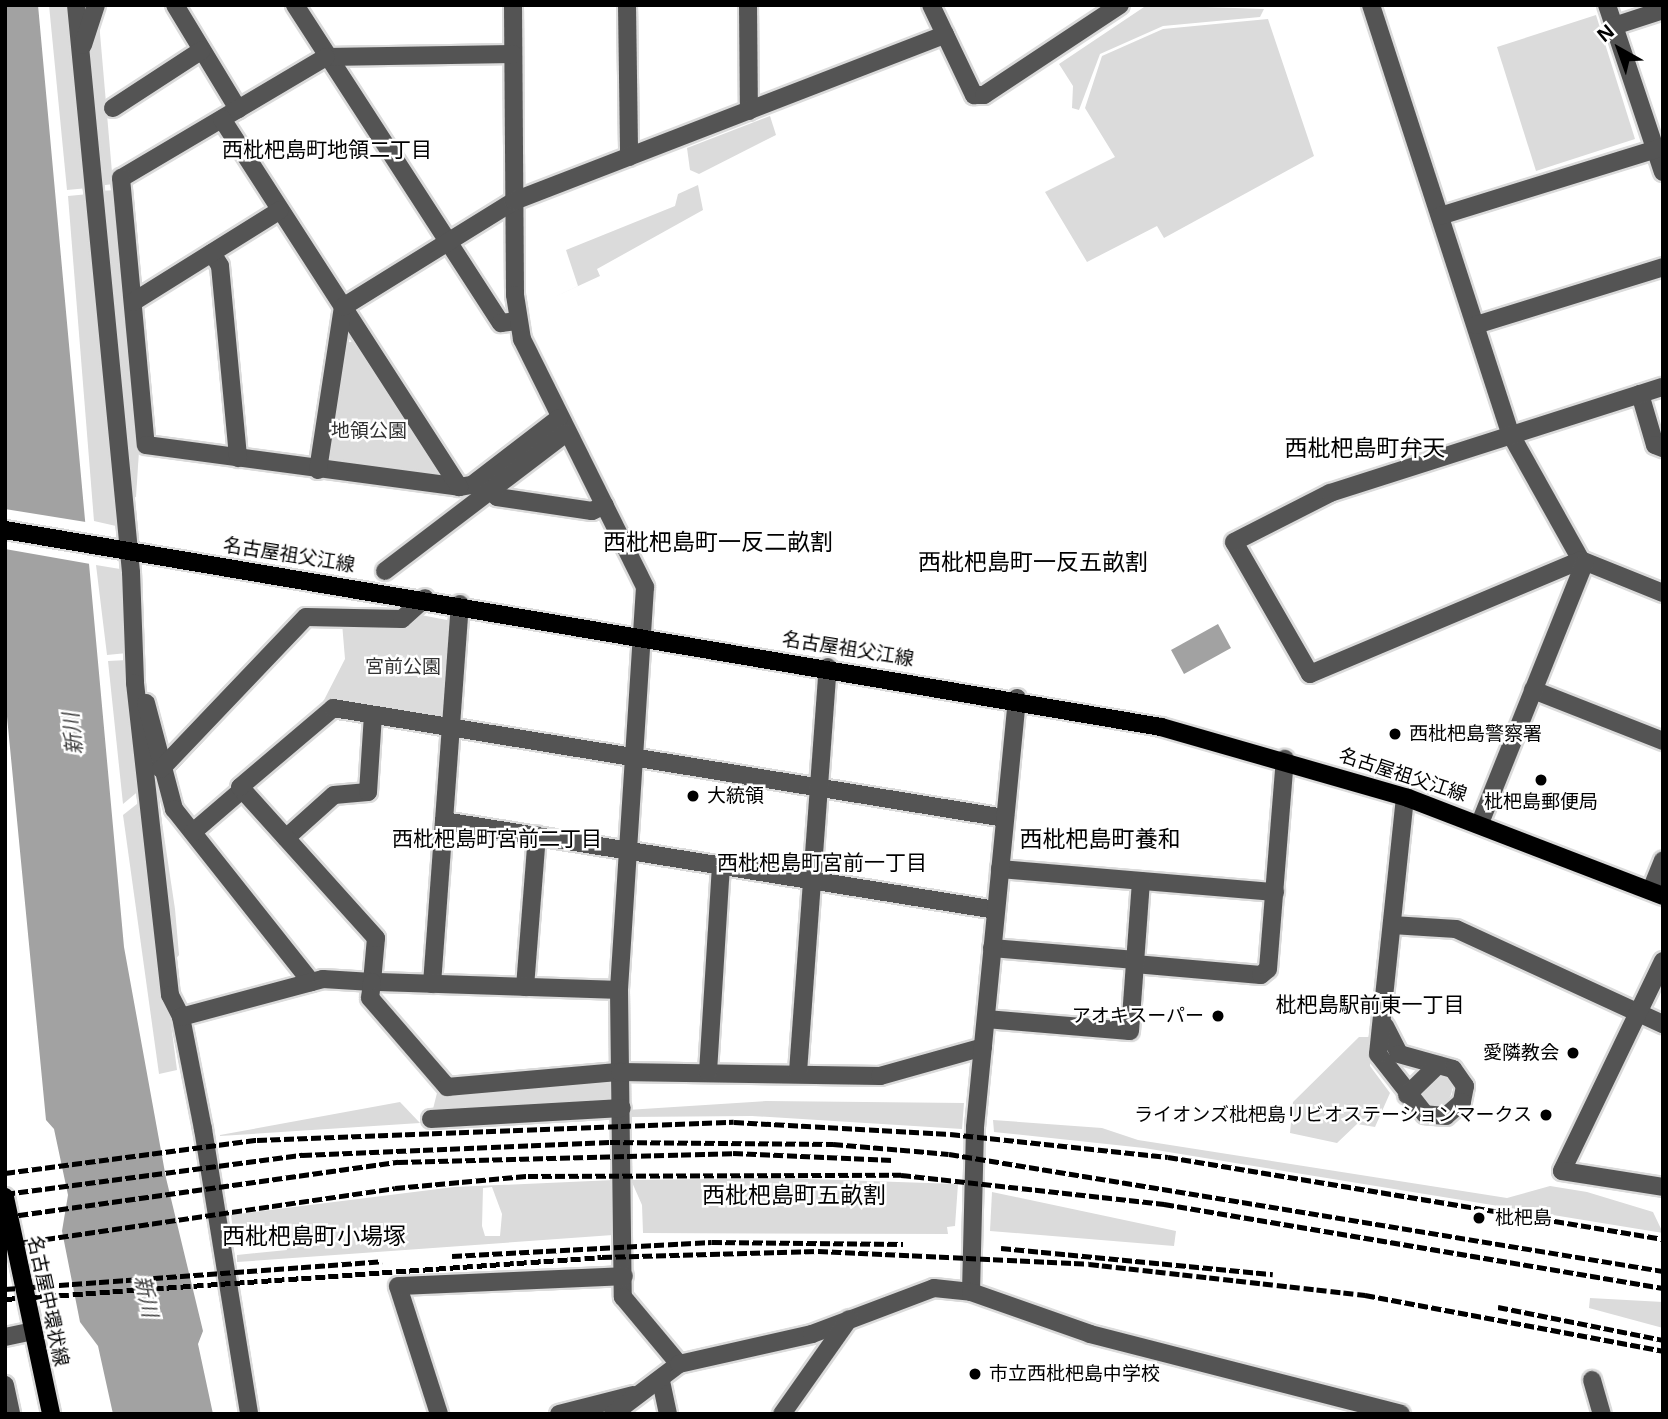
<!DOCTYPE html>
<html>
<head>
<meta charset="utf-8">
<style>
	body { margin:0 }
	#map { position:relative; width:1668px; height:1419px; overflow:hidden; background:#fff; font-family:"Noto Sans","Noto Sans JP",sans-serif }
	div>[style] { position:absolute }
	[style*='--x'] { left:calc(var(--x)*1px); top:calc(var(--y)*1px); width:calc(var(--w)*1px); rotate:calc(var(--a)*1deg) }
	.green>* { inset:0; background:#dbdbdb }
	.round { border-radius:50% }
	.water>* { inset:0; background:#a2a2a2 }
	.pier>* { inset:0; background:#fff }
	.stream>* { height:4.5px; margin:-2.25px; padding:0 2.25px; transform-origin:2.25px; border-radius:2.25px; background:#a2a2a2 }
	.roads { filter:drop-shadow(2px 0 #dbdbdb) drop-shadow(-2px 0 #dbdbdb) drop-shadow(0 2px #dbdbdb) drop-shadow(0 -2px #dbdbdb) }
	.minor>* { height:18px; margin:-9px; padding:0 9px; transform-origin:9px; border-radius:9px; background:#545454 }
	.major>* { height:18px; margin:-9px; padding:0 9px; transform-origin:9px; border-radius:9px; background:#000 }
	.rail>* { height:4.5px; margin-top:-2.25px; transform-origin:0; background:repeating-linear-gradient(90deg,#000 0 10px,transparent 0 13.5px) }
	.dots>* { width:19px; height:19px; translate:-50% -50%; box-sizing:border-box; border:4px solid #fff; border-radius:50% }
	span { translate:-50% -50%; white-space:nowrap; text-align:center; line-height:1.15; -webkit-text-stroke:5px #fff; paint-order:stroke }
	.park-label { font-size:19px; color:#323232 }
	.street-label { font-size:19px; color:#000 }
	.poi-label { font-size:19px; color:#000 }
	.left { translate:0 -50%; text-align:left }
	.right { translate:-100% -50%; text-align:right }
	.neighbourhood-label { font-size:21px; color:#000 }
	.water-label { font-size:21px; color:#434343; font-style:italic }
	.quarter-label { font-size:23px; color:#000 }
	.frame { position:absolute; inset:0; border:7px solid #000; pointer-events:none }
	.north { position:absolute; left:1584px; top:14px; width:70px; height:70px; -webkit-text-stroke:5px #fff; paint-order:stroke; rotate:320deg; font-size:19px; font-weight:700; line-height:28px; text-align:center; color:#000 }
	.north::after { content:''; display:block; margin:auto; width:24px; height:32px; background:#000; clip-path:polygon(50% 0,100% 100%,50% 72%,0 100%) }
</style>
</head>
<body>
<div id="map">
	<div class="green">
		<div style="clip-path:polygon(49px 5px,70px 5px,88px 188px,67px 190px)"></div>
		<div style="clip-path:polygon(1147px 5px,1264px 9px,1260px 17px,1163px 26px,1100px 54px,1079px 110px,1072px 108px,1073px 86px,1059px 64px)"></div>
		<div style="clip-path:polygon(1596px 15px,1635px 139px,1536px 171px,1497px 47px)"></div>
		<div style="clip-path:polygon(1268px 19px,1314px 156px,1164px 238px,1157px 226px,1087px 262px,1045px 192px,1115px 157px,1085px 108px,1102px 56px,1163px 29px)"></div>
		<div style="clip-path:polygon(99px 22px,113px 184px,98px 186px,86px 51px)"></div>
		<div style="clip-path:polygon(770px 116px,776px 135px,699px 174px,690px 170px,687px 148px)"></div>
		<div style="clip-path:polygon(698px 185px,703px 210px,597px 269px,600px 276px,550px 299px,578px 286px,566px 250px,675px 206px,678px 194px)"></div>
		<div style="clip-path:polygon(116px 190px,139px 451px,136px 497px,127px 499px,99px 191px)"></div>
		<div style="clip-path:polygon(89px 194px,119px 520px,116px 526px,94px 521px,68px 196px)"></div>
		<div style="clip-path:polygon(355px 341px,439px 470px,432px 479px,327px 459px,345px 343px)"></div>
		<div style="clip-path:polygon(96px 565px,126px 570px,121px 589px,127px 653px,107px 655px)"></div>
		<div style="clip-path:polygon(421px 615px,452px 621px,445px 714px,438px 720px,323px 702px,345px 659px,342px 623px,404px 622px)"></div>
		<div style="clip-path:polygon(128px 660px,141px 789px,123px 804px,108px 661px)"></div>
		<div style="clip-path:polygon(146px 716px,175px 909px,179px 955px,174px 961px)"></div>
		<div style="clip-path:polygon(142px 800px,177px 1070px,159px 1074px,123px 815px)"></div>
		<div style="clip-path:polygon(1359px 1037px,1371px 1037px,1370px 1066px,1390px 1093px,1375px 1127px,1357px 1124px,1337px 1143px,1290px 1133px,1293px 1102px)"></div>
		<div class="round" style="left:1420px;top:1073px;width:32px;height:32px"></div>
		<div style="clip-path:polygon(610px 1079px,615px 1102px,432px 1113px,437px 1093px)"></div>
		<div style="clip-path:polygon(766px 1101px,964px 1103px,962px 1129px,752px 1116px,627px 1117px,627px 1110px)"></div>
		<div style="clip-path:polygon(400px 1102px,420px 1123px,220px 1136px,220px 1135px)"></div>
		<div style="clip-path:polygon(993px 1120px,1102px 1128px,1138px 1140px,1507px 1198px,1550px 1186px,1587px 1192px,1653px 1212px,1663px 1233px,1144px 1148px,994px 1132px)"></div>
		<div style="clip-path:polygon(778px 1178px,958px 1184px,955px 1226px,947px 1227px,948px 1234px,643px 1233px,642px 1205px,631px 1180px)"></div>
		<div style="clip-path:polygon(evenodd,614px 1180px,613px 1235px,237px 1262px,237px 1255px,287px 1250px,284px 1224px,233px 1230px,231px 1215px,454px 1187px,614px 1180px,492px 1187px,502px 1214px,500px 1236px,485px 1236px,482px 1226px,483px 1188px,492px 1187px)"></div>
		<div style="clip-path:polygon(992px 1192px,1176px 1231px,1174px 1246px,990px 1231px)"></div>
		<div style="clip-path:polygon(1590px 1298px,1663px 1302px,1663px 1328px,1589px 1308px)"></div>
	</div>
	<div class="water">
		<div style="clip-path:polygon(5px 5px,38px 5px,124px 947px,166px 1178px,203px 1331px,198px 1344px,213px 1414px,113px 1414px,98px 1346px,80px 1322px,62px 1231px,68px 1195px,54px 1129px,46px 1120px,5px 696px)"></div>
		<div style="clip-path:polygon(1218px 624px,1231px 648px,1184px 674px,1171px 650px)"></div>
	</div>
	<div class="pier">
		<div style="clip-path:polygon(5px 509px,92px 523px,96px 565px,5px 549px)"></div>
	</div>
	<div class="stream">
		<div style="--x:170;--y:772;--w:54;--a:-46.5"></div>
	</div>
	<div class="roads">
		<div class="minor">
			<div style="--x:76;--y:5;--w:570;--a:84.46"></div>
			<div style="--x:131;--y:572;--w:111;--a:87.9"></div>
			<div style="--x:135;--y:683;--w:314;--a:83.6"></div>
			<div style="--x:170;--y:995;--w:25;--a:63"></div>
			<div style="--x:181;--y:1017;--w:114;--a:78.9"></div>
			<div style="--x:203;--y:1129;--w:289;--a:80.8"></div>
			<div style="--x:175;--y:5;--w:122;--a:58.8"></div>
			<div style="--x:295;--y:5;--w:379;--a:57.1"></div>
			<div style="--x:501;--y:323;--w:17;--a:-7"></div>
			<div style="--x:513;--y:5;--w:290;--a:89.6"></div>
			<div style="--x:515;--y:295;--w:45;--a:81"></div>
			<div style="--x:522;--y:339;--w:277;--a:63.6"></div>
			<div style="--x:645;--y:587;--w:404;--a:93.7"></div>
			<div style="--x:619;--y:990;--w:307;--a:89.3"></div>
			<div style="--x:623;--y:1297;--w:87;--a:50.1"></div>
			<div style="--x:627;--y:5;--w:152;--a:89.2"></div>
			<div style="--x:748;--y:5;--w:106;--a:89.5"></div>
			<div style="--x:931;--y:5;--w:100;--a:64.5"></div>
			<div style="--x:974;--y:95;--w:10;--a:0"></div>
			<div style="--x:984;--y:95;--w:163;--a:-33.5"></div>
			<div style="--x:1371;--y:5;--w:452;--a:72"></div>
			<div style="--x:1511;--y:435;--w:143;--a:60.8"></div>
			<div style="--x:1581;--y:560;--w:88;--a:21.9"></div>
			<div style="--x:1607;--y:5;--w:176;--a:71.5"></div>
			<div style="--x:1614;--y:26;--w:52;--a:-18.1"></div>
			<div style="--x:83;--y:45;--w:42;--a:-72"></div>
			<div style="--x:513;--y:54;--w:187;--a:179.1"></div>
			<div style="--x:326;--y:57;--w:238;--a:149.4"></div>
			<div style="--x:121;--y:178;--w:268;--a:84.7"></div>
			<div style="--x:146;--y:445;--w:316;--a:7.6"></div>
			<div style="--x:459;--y:487;--w:13;--a:-9"></div>
			<div style="--x:472;--y:485;--w:110;--a:-37.6"></div>
			<div style="--x:113;--y:108;--w:106;--a:-33.1"></div>
			<div style="--x:222;--y:119;--w:438;--a:57.2"></div>
			<div style="--x:1440;--y:216;--w:233;--a:-17.2"></div>
			<div style="--x:212;--y:253;--w:15;--a:58"></div>
			<div style="--x:220;--y:266;--w:193;--a:84.6"></div>
			<div style="--x:133;--y:302;--w:173;--a:-32"></div>
			<div style="--x:1476;--y:325;--w:196;--a:-17.2"></div>
			<div style="--x:1640;--y:394;--w:53;--a:73.6"></div>
			<div style="--x:1655;--y:445;--w:9;--a:21"></div>
			<div style="--x:318;--y:470;--w:165;--a:-81.3"></div>
			<div style="--x:343;--y:307;--w:201;--a:-31.8"></div>
			<div style="--x:514;--y:201;--w:462;--a:-21.1"></div>
			<div style="--x:492;--y:489;--w:9;--a:58"></div>
			<div style="--x:497;--y:497;--w:96;--a:8.4"></div>
			<div style="--x:592;--y:511;--w:14;--a:-25"></div>
			<div style="--x:1581;--y:560;--w:294;--a:157.2"></div>
			<div style="--x:1310;--y:674;--w:152;--a:-119.9"></div>
			<div style="--x:1234;--y:542;--w:108;--a:-27"></div>
			<div style="--x:1330;--y:493;--w:349;--a:-17.7"></div>
			<div style="--x:385;--y:571;--w:228;--a:-37.3"></div>
			<div style="--x:1533;--y:690;--w:140;--a:21.4"></div>
			<div style="--x:146;--y:703;--w:110;--a:75.2"></div>
			<div style="--x:174;--y:809;--w:221;--a:51.6"></div>
			<div style="--x:161;--y:769;--w:210;--a:-46.4"></div>
			<div style="--x:306;--y:617;--w:96;--a:1.2"></div>
			<div style="--x:402;--y:619;--w:31;--a:-42"></div>
			<div style="--x:444;--y:821;--w:559;--a:9.16"></div>
			<div style="--x:1480;--y:823;--w:281;--a:-68.1"></div>
			<div style="--x:193;--y:832;--w:66;--a:-40.7"></div>
			<div style="--x:286;--y:838;--w:64;--a:-41.9"></div>
			<div style="--x:334;--y:795;--w:34;--a:-5"></div>
			<div style="--x:368;--y:792;--w:77;--a:-86.3"></div>
			<div style="--x:1000;--y:869;--w:276;--a:4.8"></div>
			<div style="--x:1651;--y:890;--w:32;--a:-68"></div>
			<div style="--x:1392;--y:925;--w:64;--a:3.6"></div>
			<div style="--x:1456;--y:929;--w:228;--a:24.7"></div>
			<div style="--x:992;--y:948;--w:144;--a:4.8"></div>
			<div style="--x:1663;--y:961;--w:233;--a:115.7"></div>
			<div style="--x:1562;--y:1171;--w:102;--a:9"></div>
			<div style="--x:1135;--y:964;--w:126;--a:5"></div>
			<div style="--x:1261;--y:975;--w:9;--a:-41"></div>
			<div style="--x:1268;--y:969;--w:211;--a:-85.4"></div>
			<div style="--x:432;--y:984;--w:381;--a:-85.8"></div>
			<div style="--x:525;--y:987;--w:152;--a:-85.5"></div>
			<div style="--x:619;--y:990;--w:247;--a:-178.1"></div>
			<div style="--x:372;--y:982;--w:44;--a:-84.8"></div>
			<div style="--x:376;--y:938;--w:203;--a:-132"></div>
			<div style="--x:240;--y:787;--w:122;--a:-40.3"></div>
			<div style="--x:333;--y:708;--w:681;--a:9.3"></div>
			<div style="--x:181;--y:1017;--w:147;--a:-15"></div>
			<div style="--x:323;--y:979;--w:49;--a:3.5"></div>
			<div style="--x:372;--y:982;--w:16;--a:97"></div>
			<div style="--x:370;--y:998;--w:118;--a:49.1"></div>
			<div style="--x:447;--y:1087;--w:174;--a:-5"></div>
			<div style="--x:620;--y:1072;--w:260;--a:0.9"></div>
			<div style="--x:880;--y:1076;--w:107;--a:-15.7"></div>
			<div style="--x:986;--y:1019;--w:144;--a:4.8"></div>
			<div style="--x:1130;--y:1031;--w:150;--a:-85.8"></div>
			<div style="--x:1385;--y:1026;--w:31;--a:63"></div>
			<div style="--x:1399;--y:1054;--w:56;--a:15.5"></div>
			<div style="--x:1453;--y:1069;--w:21;--a:55"></div>
			<div style="--x:1465;--y:1086;--w:16;--a:101"></div>
			<div style="--x:1462;--y:1102;--w:21;--a:139"></div>
			<div style="--x:1446;--y:1116;--w:21;--a:-175"></div>
			<div style="--x:1425;--y:1114;--w:76;--a:-128.1"></div>
			<div style="--x:1378;--y:1054;--w:258;--a:-84"></div>
			<div style="--x:708;--y:1072;--w:207;--a:-86.4"></div>
			<div style="--x:798;--y:1072;--w:406;--a:-85.8"></div>
			<div style="--x:1407;--y:1095;--w:43;--a:-44.1"></div>
			<div style="--x:431;--y:1119;--w:191;--a:-3.3"></div>
			<div style="--x:971;--y:1292;--w:165;--a:-88.6"></div>
			<div style="--x:975;--y:1127;--w:431;--a:-84.4"></div>
			<div style="--x:5;--y:1337;--w:29;--a:-12"></div>
			<div style="--x:1592;--y:1380;--w:35;--a:74"></div>
			<div style="--x:661;--y:1381;--w:34;--a:78"></div>
			<div style="--x:5;--y:1385;--w:30;--a:78"></div>
			<div style="--x:439;--y:1414;--w:134;--a:-107.8"></div>
			<div style="--x:398;--y:1286;--w:226;--a:-2.5"></div>
			<div style="--x:559;--y:1414;--w:76;--a:-14.4"></div>
			<div style="--x:613;--y:1414;--w:83;--a:-37.1"></div>
			<div style="--x:679;--y:1364;--w:136;--a:-12.7"></div>
			<div style="--x:812;--y:1334;--w:130;--a:-20.7"></div>
			<div style="--x:934;--y:1288;--w:37;--a:6"></div>
			<div style="--x:971;--y:1292;--w:126;--a:19.4"></div>
			<div style="--x:1090;--y:1334;--w:321;--a:14.4"></div>
			<div style="--x:782;--y:1414;--w:116;--a:-54.8"></div>
		</div>
		<div class="major">
			<div style="--x:5;--y:530;--w:1173;--a:9.67"></div>
			<div style="--x:1161;--y:727;--w:257;--a:16"></div>
			<div style="--x:1408;--y:798;--w:273;--a:21"></div>
			<div style="--x:5;--y:1197;--w:222;--a:78"></div>
		</div>
	</div>
	<div class="rail">
		<div style="--x:5;--y:1173;--w:254;--a:-7.5"></div>
		<div style="--x:257;--y:1140;--w:477;--a:-2.2"></div>
		<div style="--x:734;--y:1122;--w:216;--a:3.2"></div>
		<div style="--x:950;--y:1134;--w:219;--a:6"></div>
		<div style="--x:1168;--y:1157;--w:502;--a:9.41"></div>
		<div style="--x:5;--y:1194;--w:300;--a:-7.5"></div>
		<div style="--x:302;--y:1155;--w:308;--a:-2.4"></div>
		<div style="--x:610;--y:1142;--w:223;--a:0.5"></div>
		<div style="--x:833;--y:1144;--w:116;--a:4.9"></div>
		<div style="--x:949;--y:1154;--w:724;--a:9.31"></div>
		<div style="--x:5;--y:1217;--w:397;--a:-8"></div>
		<div style="--x:398;--y:1162;--w:335;--a:-1.5"></div>
		<div style="--x:733;--y:1153;--w:160;--a:2.5"></div>
		<div style="--x:5;--y:1245;--w:394;--a:-8.3"></div>
		<div style="--x:395;--y:1188;--w:134;--a:-5.2"></div>
		<div style="--x:528;--y:1176;--w:373;--a:-0.2"></div>
		<div style="--x:901;--y:1175;--w:265;--a:6.3"></div>
		<div style="--x:1164;--y:1204;--w:506;--a:9.56"></div>
		<div style="--x:1001;--y:1248;--w:273;--a:5.5"></div>
		<div style="--x:452;--y:1256;--w:260;--a:-3.1"></div>
		<div style="--x:712;--y:1242;--w:191;--a:0.6"></div>
		<div style="--x:5;--y:1289;--w:378;--a:-4.2"></div>
		<div style="--x:5;--y:1299;--w:598;--a:-4.02"></div>
		<div style="--x:602;--y:1257;--w:216;--a:-1.6"></div>
		<div style="--x:818;--y:1251;--w:271;--a:2.7"></div>
		<div style="--x:1089;--y:1264;--w:278;--a:6.4"></div>
		<div style="--x:1365;--y:1295;--w:303;--a:10.6"></div>
		<div style="--x:1498;--y:1307;--w:168;--a:11.3"></div>
	</div>
	<div class="dots">
		<div style="left:1395px;top:734px;background:#000"></div>
		<div style="left:1541px;top:780px;background:#000"></div>
		<div style="left:693px;top:796px;background:#000"></div>
		<div style="left:1218px;top:1016px;background:#000"></div>
		<div style="left:1573px;top:1053px;background:#000"></div>
		<div style="left:1546px;top:1115px;background:#000"></div>
		<div style="left:1479px;top:1218px;background:#000"></div>
		<div style="left:975px;top:1374px;background:#000"></div>
	</div>
	<div class="park-label">
		<span style="left:369px;top:431px">地領公園</span>
		<span style="left:403px;top:667px">宮前公園</span>
	</div>
	<div class="street-label">
		<span style="left:289px;top:555px;rotate:9deg">名古屋祖父江線</span>
		<span style="left:848px;top:649px;rotate:9deg">名古屋祖父江線</span>
		<span style="left:1403px;top:775px;rotate:18deg">名古屋祖父江線</span>
		<span style="left:48px;top:1301px;rotate:78deg">名古屋中環状線</span>
	</div>
	<div class="poi-label">
		<span class="left" style="left:1409px;top:734px">西枇杷島警察署</span>
		<span class="left" style="left:707px;top:796px">大統領</span>
		<span style="left:1541px;top:802px">枇杷島郵便局</span>
		<span class="right" style="left:1204px;top:1016px">アオキスーパー</span>
		<span class="right" style="left:1559px;top:1053px">愛隣教会</span>
		<span class="right" style="left:1532px;top:1115px">ライオンズ枇杷島リビオステーションマークス</span>
		<span class="left" style="left:1495px;top:1218px">枇杷島</span>
		<span class="left" style="left:989px;top:1374px">市立西枇杷島中学校</span>
	</div>
	<div class="neighbourhood-label">
		<span style="left:327px;top:149px">西枇杷島町地領二丁目</span>
		<span style="left:497px;top:838px">西枇杷島町宮前二丁目</span>
		<span style="left:822px;top:862px">西枇杷島町宮前一丁目</span>
		<span style="left:1370px;top:1004px">枇杷島駅前東一丁目</span>
	</div>
	<div class="water-label">
		<span style="left:72px;top:734px;rotate:-96deg">新川</span>
		<span style="left:147px;top:1296px;rotate:78deg">新川</span>
	</div>
	<div class="quarter-label">
		<span style="left:1365px;top:447px">西枇杷島町弁天</span>
		<span style="left:718px;top:541px">西枇杷島町一反二畝割</span>
		<span style="left:1033px;top:561px">西枇杷島町一反五畝割</span>
		<span style="left:1100px;top:838px">西枇杷島町養和</span>
		<span style="left:794px;top:1194px">西枇杷島町五畝割</span>
		<span style="left:314px;top:1235px">西枇杷島町小場塚</span>
	</div>
	<div class="frame"></div>
	<div class="north">N</div>
</div>
</body>
</html>
